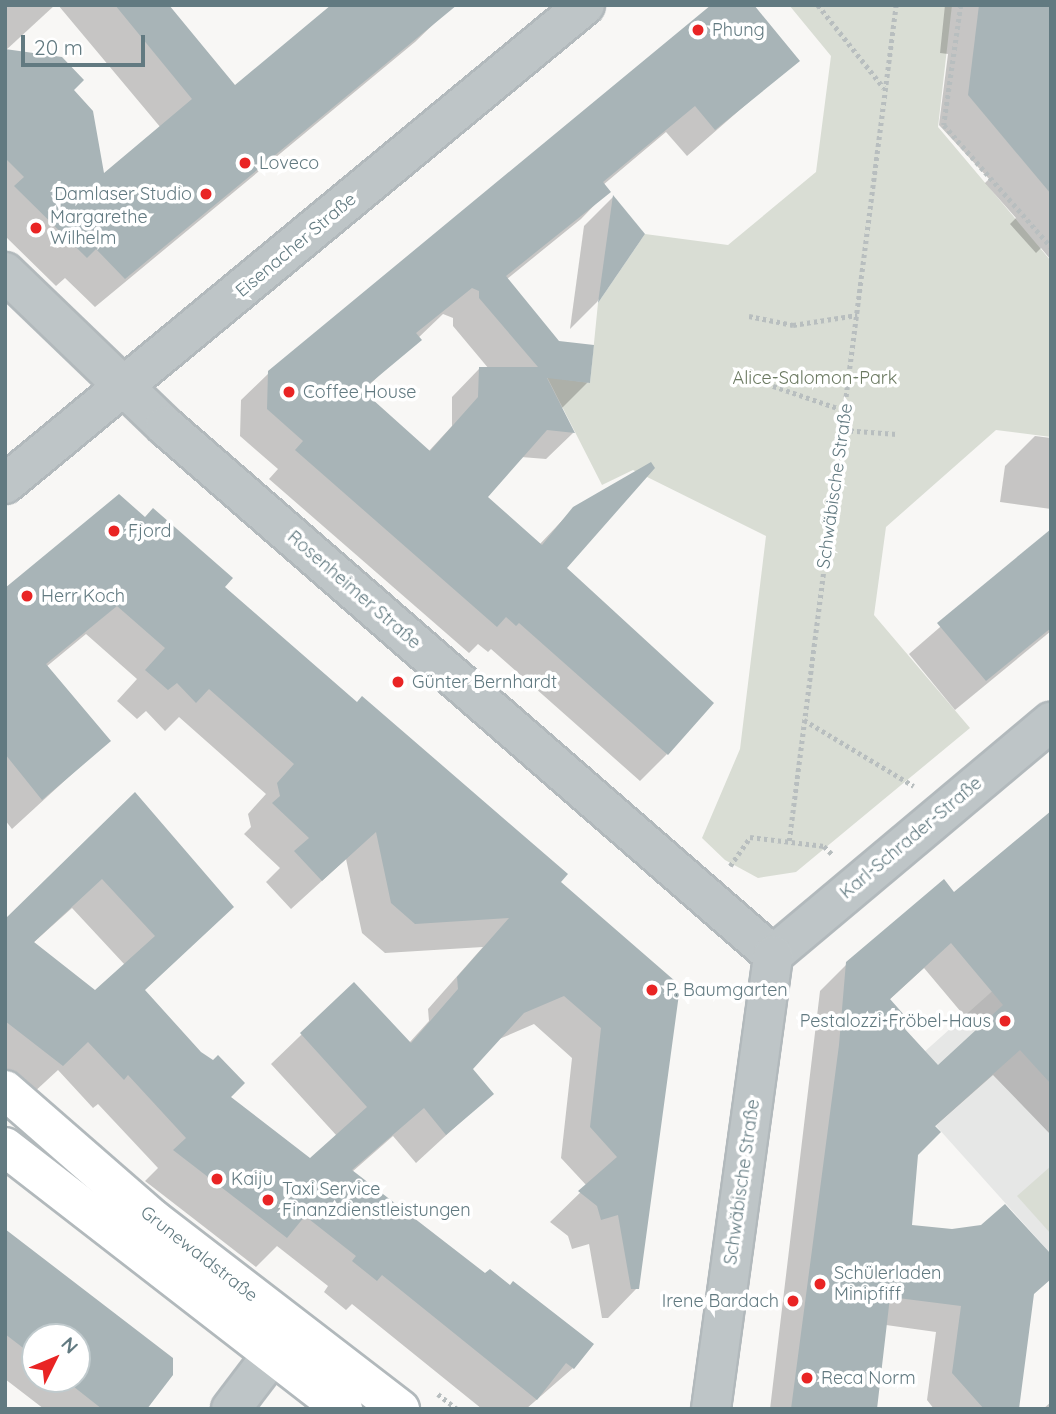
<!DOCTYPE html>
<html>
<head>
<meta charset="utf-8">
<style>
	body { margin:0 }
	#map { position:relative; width:1056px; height:1414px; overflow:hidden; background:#f8f7f5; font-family:Quicksand,sans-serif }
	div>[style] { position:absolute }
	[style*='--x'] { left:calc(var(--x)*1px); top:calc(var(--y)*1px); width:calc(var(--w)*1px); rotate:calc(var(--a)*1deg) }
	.built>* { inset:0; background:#e6e7e6 }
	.green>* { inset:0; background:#d9ddd4 }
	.shadow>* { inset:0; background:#0003 }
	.building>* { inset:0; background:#a8b4b7 }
	.path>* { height:4.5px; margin-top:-2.25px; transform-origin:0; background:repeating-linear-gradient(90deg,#b8bebf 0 3.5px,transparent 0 7px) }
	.roads { filter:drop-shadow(2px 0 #b2b9bc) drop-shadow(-2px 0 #b2b9bc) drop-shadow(0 2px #b2b9bc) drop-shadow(0 -2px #b2b9bc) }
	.minor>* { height:38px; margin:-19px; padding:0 19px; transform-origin:19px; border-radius:19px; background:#bec5c7 }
	.major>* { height:38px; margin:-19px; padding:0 19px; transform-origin:19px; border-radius:19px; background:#fff }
	.dots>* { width:19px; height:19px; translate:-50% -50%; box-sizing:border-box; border:4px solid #fff; border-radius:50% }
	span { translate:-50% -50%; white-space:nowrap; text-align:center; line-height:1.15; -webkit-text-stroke:7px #fff; paint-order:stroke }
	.poi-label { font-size:18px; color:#627a81 }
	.left { translate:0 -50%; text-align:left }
	.right { translate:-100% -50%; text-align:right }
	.street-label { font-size:18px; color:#627a81 }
	.park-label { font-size:18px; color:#6b7961 }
	.frame { position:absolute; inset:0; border:7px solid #627a81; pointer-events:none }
	.north { position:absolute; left:21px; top:1323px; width:70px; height:70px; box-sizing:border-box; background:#fff; border:2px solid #c0cacd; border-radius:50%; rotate:47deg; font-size:19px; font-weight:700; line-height:28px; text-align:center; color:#627a81 }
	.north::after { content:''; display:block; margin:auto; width:24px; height:32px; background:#e92424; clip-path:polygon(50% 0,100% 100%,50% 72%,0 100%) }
	.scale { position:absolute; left:21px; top:35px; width:124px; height:32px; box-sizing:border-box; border:4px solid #627a81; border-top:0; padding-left:9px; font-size:21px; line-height:24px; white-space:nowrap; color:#627a81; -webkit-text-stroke:5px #fff; paint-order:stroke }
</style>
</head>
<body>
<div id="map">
	<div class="built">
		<div style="clip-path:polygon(1051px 811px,1051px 1254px,894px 1079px,1017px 969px,954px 892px)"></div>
	</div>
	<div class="green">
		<div style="clip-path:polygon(789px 5px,952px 5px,938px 127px,1051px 261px,1051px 437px,996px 430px,886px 527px,874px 615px,970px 728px,796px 872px,758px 878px,725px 860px,702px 838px,740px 749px,766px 536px,633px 470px,602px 485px,547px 377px,590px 383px,598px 303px,645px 234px,728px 245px,816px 172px,831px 56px)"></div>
		<div style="clip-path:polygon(1051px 1166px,1051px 1234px,1017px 1196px)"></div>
	</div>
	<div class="shadow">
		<div style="clip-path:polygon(5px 5px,55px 5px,5px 51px)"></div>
		<div style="clip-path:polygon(58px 5px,167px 5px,235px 87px,330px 8px,325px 5px,445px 5px,446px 12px,415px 42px,95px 307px,65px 278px,56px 286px,5px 236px,5px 51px,72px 90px,103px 177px,161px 128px)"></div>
		<div style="clip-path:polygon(evenodd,713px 5px,797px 60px,687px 156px,666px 132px,603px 185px,608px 191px,581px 219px,507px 279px,588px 382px,561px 409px,573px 433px,546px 459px,521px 457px,486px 497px,539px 545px,574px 508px,565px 568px,667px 754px,640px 781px,491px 649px,488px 652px,478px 644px,469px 653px,269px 479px,278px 469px,240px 436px,241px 400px,269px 373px,713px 5px,443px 314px,453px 318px,453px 326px,489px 369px,479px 369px,452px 397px,452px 426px,428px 452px,362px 392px,443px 314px)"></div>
		<div style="clip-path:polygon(945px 5px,1033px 5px,1051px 19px,1051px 260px,1041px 248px,1036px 253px,1010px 224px,1016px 218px,985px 183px,989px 179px,939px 125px,948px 54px,940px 53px)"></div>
		<div style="clip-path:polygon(613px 197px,643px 234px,597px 302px,570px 329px,584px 226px)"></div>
		<div style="clip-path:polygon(1035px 436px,1051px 438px,1051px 509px,1000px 502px,1005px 466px)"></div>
		<div style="clip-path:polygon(1051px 531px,1051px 631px,955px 710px,909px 654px)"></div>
		<div style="clip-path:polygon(evenodd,222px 588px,674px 982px,637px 1288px,608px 1318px,602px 1318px,589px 1244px,572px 1249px,568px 1236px,550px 1222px,587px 1186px,561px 1158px,572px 1058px,534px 1024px,497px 1040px,471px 1069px,492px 1093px,416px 1163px,393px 1136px,352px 1172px,573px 1368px,526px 1409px,482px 1409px,352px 1304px,346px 1310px,324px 1292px,328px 1286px,277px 1246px,256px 1267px,145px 1181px,158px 1168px,98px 1104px,93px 1108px,58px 1070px,32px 1094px,5px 1074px,5px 925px,134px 795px,232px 907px,143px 991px,229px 1097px,310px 1160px,337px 1136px,271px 1064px,354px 984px,409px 1043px,429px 1021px,428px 1009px,483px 947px,385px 953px,362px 933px,346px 859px,291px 909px,266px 882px,280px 868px,244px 834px,251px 827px,248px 814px,266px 794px,179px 717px,165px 731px,146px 711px,137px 719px,117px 701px,137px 679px,86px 634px,46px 667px,108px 741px,12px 829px,5px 820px,5px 591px,222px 588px,72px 908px,125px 965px,95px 992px,33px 943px,72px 908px)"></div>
		<div style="clip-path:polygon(evenodd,1051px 814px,1051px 1135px,993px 1075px,934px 1127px,917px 1154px,910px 1226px,1032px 1296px,1017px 1409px,934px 1409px,927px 1400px,936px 1332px,886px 1325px,875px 1409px,770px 1409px,820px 991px,847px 964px,953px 895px,1051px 814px,924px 968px,977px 1031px,938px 1067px,903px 1029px,889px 1000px,924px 968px)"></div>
		<div style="clip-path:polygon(evenodd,5px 1231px,145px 1409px,44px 1409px,5px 1379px,5px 1231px,35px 1337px,77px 1337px,77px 1379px,35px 1379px,35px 1337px)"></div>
		<div style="clip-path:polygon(1051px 1402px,1051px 1409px,1043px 1409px)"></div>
	</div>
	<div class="building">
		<div style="clip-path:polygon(115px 5px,169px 5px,235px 85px,331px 5px,457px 5px,125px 279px,96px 249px,87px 258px,14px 186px,24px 177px,5px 158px,5px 49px,62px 57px,84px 80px,74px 90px,93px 111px,104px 173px,192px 99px)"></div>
		<div style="clip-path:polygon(evenodd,711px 5px,754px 5px,800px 61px,715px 130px,695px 106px,603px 182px,611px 192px,506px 276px,559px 341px,594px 345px,590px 383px,547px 378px,575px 433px,547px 430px,488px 497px,542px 545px,573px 507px,651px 462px,655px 468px,567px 568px,714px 703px,668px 755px,519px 623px,516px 626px,506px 617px,497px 627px,295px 450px,303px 441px,267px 409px,268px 371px,711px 5px,472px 288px,479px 291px,479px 298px,538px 367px,479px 367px,478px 397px,430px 451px,362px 390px,422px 340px,416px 333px,472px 288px)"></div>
		<div style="clip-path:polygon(979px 5px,1051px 5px,1051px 194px,968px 95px)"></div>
		<div style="clip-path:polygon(613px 195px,645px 234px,598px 303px)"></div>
		<div style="clip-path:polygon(evenodd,119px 494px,145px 517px,153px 508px,233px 578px,225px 587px,357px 702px,362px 696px,568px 874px,561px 882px,675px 981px,679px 994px,639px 1289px,631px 1289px,618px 1215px,601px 1220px,597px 1206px,578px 1191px,617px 1157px,590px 1127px,601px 1028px,564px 996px,524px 1013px,473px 1069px,494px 1094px,446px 1135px,424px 1108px,352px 1170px,485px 1273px,490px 1269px,510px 1285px,513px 1281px,594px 1344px,574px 1369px,566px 1363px,537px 1400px,382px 1275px,377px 1281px,352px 1261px,356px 1256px,305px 1216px,287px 1238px,173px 1150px,186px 1138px,128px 1075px,124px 1080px,88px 1042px,63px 1066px,5px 1021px,5px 919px,135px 792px,234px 907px,145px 990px,201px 1052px,213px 1060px,218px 1055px,245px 1083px,231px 1097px,310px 1158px,367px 1107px,300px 1033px,354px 982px,411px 1043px,458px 989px,457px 977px,509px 918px,415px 924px,391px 903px,376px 832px,322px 881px,294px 851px,309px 838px,272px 803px,280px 796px,277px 783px,294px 764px,209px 689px,196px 703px,177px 683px,168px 690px,145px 670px,165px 648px,117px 606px,46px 664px,111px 741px,42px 800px,5px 754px,5px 588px,119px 494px,102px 879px,155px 936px,95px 990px,34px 942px,102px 879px)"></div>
		<div style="clip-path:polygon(1051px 529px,1051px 628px,986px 681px,937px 623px)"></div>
		<div style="clip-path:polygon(evenodd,1051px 811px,1051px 1084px,1020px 1050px,935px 1126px,941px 1132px,918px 1155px,912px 1225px,952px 1229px,981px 1225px,1005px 1204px,1051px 1254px,1051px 1279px,1034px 1294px,1019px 1409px,984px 1409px,952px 1373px,961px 1306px,890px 1297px,877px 1409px,791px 1409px,839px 1045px,846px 962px,944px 879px,954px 892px,1051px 811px,951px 943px,1003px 1005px,938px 1065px,905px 1029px,905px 1016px,890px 999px,951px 943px)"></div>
		<div style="clip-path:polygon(5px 1229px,173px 1358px,173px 1375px,147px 1409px,102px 1409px,64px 1379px,77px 1379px,77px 1337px,35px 1337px,35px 1357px,5px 1334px)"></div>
	</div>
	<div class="path">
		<div style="--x:818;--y:5;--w:106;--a:51.5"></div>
		<div style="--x:961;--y:5;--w:121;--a:98.1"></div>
		<div style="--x:944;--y:125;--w:162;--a:48.7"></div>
		<div style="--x:749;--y:316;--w:45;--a:11.6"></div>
		<div style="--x:793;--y:325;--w:65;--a:-8.9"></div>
		<div style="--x:773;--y:386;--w:77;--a:18.9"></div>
		<div style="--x:843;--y:430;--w:54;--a:4.2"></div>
		<div style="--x:804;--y:720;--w:128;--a:31"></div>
		<div style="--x:789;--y:841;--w:843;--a:-82.71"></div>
		<div style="--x:730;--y:866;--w:35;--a:-55"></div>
		<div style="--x:750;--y:837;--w:75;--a:6.9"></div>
		<div style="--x:824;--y:846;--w:11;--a:45"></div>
		<div style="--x:438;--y:1394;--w:24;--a:38"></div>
	</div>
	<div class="roads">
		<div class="minor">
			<div style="--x:5;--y:272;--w:222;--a:43.9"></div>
			<div style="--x:165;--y:426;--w:806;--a:41.03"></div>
			<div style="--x:5;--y:484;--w:752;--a:-39.55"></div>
			<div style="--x:773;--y:955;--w:363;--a:-40"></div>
			<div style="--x:231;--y:1409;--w:68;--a:-52.8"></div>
			<div style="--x:711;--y:1409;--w:458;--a:-82.2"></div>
		</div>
		<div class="major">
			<div style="--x:5;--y:1090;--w:196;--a:41.1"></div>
			<div style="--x:153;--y:1219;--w:312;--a:37.6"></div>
			<div style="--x:5;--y:1147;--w:428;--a:37.8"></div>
		</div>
	</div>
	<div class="dots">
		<div style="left:698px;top:30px;background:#e92424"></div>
		<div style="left:245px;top:163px;background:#e92424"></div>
		<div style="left:206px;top:194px;background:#e92424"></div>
		<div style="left:36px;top:228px;background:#e92424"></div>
		<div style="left:289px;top:392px;background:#e92424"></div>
		<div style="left:114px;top:531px;background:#e92424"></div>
		<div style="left:27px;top:596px;background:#e92424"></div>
		<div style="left:398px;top:682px;background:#e92424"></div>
		<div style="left:652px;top:990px;background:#e92424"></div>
		<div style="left:1005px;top:1021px;background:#e92424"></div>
		<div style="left:217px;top:1179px;background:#e92424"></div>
		<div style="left:268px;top:1200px;background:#e92424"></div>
		<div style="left:820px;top:1284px;background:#e92424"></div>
		<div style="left:793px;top:1301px;background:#e92424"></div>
		<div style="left:807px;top:1378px;background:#e92424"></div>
	</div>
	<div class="poi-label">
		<span class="left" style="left:712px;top:30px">Phung</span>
		<span class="left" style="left:259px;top:163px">Loveco</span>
		<span class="right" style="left:192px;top:194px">Damlaser Studio</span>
		<span class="left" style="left:50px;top:228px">Margarethe<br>Wilhelm</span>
		<span class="left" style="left:303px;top:392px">Coffee House</span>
		<span class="left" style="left:128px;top:531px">Fjord</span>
		<span class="left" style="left:41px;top:596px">Herr Koch</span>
		<span class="left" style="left:412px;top:682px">Günter Bernhardt</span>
		<span class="left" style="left:666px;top:990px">P. Baumgarten</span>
		<span class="right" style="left:991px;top:1021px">Pestalozzi-Fröbel-Haus</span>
		<span class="left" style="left:231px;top:1179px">Kaiju</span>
		<span class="left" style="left:282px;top:1200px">Taxi Service<br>Finanzdienstleistungen</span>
		<span class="left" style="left:834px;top:1284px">Schülerladen<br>Minipfiff</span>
		<span class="right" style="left:779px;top:1301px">Irene Bardach</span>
		<span class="left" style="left:821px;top:1378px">Reca Norm</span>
	</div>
	<div class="street-label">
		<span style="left:296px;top:245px;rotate:-40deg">Eisenacher Straße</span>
		<span style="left:835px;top:486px;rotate:-82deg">Schwäbische Straße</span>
		<span style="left:354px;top:590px;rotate:41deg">Rosenheimer Straße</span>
		<span style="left:911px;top:838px;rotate:-40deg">Karl-Schrader-Straße</span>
		<span style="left:742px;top:1182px;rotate:-82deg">Schwäbische Straße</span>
		<span style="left:199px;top:1254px;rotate:38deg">Grunewaldstraße</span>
	</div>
	<div class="park-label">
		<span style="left:815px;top:378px">Alice-Salomon-Park</span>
	</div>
	<div class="frame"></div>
	<div class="north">N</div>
	<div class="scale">20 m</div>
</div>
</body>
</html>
